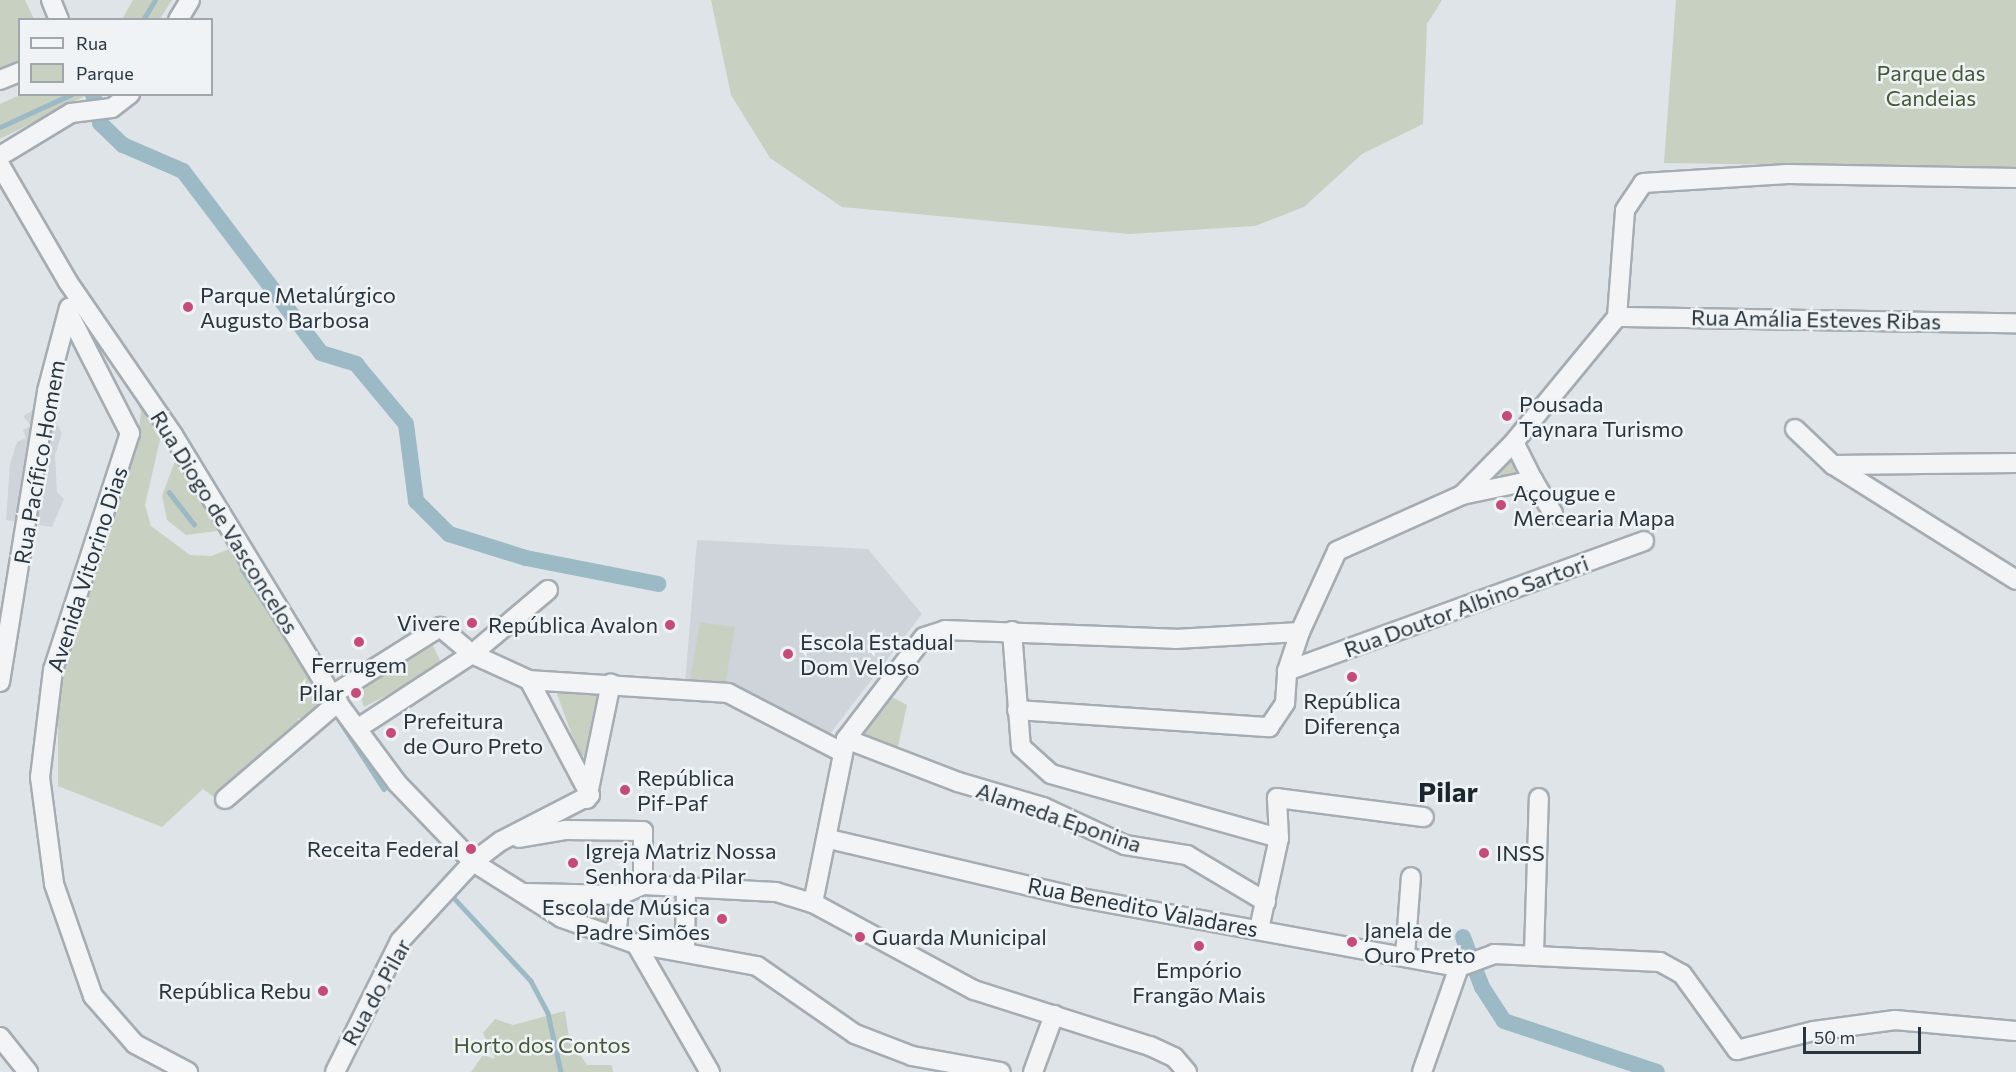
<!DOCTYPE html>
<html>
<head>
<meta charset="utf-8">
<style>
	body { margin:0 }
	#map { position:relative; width:2016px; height:1072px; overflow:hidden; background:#dfe4e8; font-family:Commissioner,sans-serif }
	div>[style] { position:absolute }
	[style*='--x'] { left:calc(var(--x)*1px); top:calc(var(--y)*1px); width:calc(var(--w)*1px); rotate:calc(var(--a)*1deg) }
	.built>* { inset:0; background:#ced4d9 }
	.green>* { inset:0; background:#c8d1c1 }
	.round { border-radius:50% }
	.stream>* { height:4.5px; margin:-2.25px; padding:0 2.25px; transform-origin:2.25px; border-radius:2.25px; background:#9cb9c6 }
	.canal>* { height:16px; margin:-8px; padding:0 8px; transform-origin:8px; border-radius:8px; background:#9cb9c6 }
	.roads { filter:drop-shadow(2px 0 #a5acb2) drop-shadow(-2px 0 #a5acb2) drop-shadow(0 2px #a5acb2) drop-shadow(0 -2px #a5acb2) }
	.minor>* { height:18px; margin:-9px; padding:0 9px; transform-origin:9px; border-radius:9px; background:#f2f4f6 }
	.dots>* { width:16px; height:16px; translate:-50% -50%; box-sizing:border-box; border:3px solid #eff3f5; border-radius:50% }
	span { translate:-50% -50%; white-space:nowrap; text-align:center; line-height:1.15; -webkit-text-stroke:5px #eff3f5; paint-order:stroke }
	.park-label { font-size:22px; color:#455937 }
	.poi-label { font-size:22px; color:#29353e }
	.left { translate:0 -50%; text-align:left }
	.right { translate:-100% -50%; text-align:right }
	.street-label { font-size:22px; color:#29353e }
	.district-label { font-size:28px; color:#1b262f; font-weight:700 }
	.legend { position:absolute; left:18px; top:18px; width:195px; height:78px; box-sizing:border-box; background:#eff3f5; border:2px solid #a0a7ac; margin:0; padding:8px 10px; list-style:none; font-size:18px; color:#29353e }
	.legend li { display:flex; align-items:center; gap:12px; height:30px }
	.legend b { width:30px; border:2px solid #a0a7ac }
	.scale { position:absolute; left:1803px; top:1027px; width:118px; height:27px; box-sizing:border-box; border:3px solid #29353e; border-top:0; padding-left:8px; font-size:18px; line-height:21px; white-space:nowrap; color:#29353e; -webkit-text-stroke:4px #eff3f5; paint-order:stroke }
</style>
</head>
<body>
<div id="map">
	<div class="built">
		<div style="clip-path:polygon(45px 403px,62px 433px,55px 455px,57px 492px,64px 499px,52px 527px,6px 520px,10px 464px,17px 442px,26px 438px,23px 430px,31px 426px,23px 416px)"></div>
		<div style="clip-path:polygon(697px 540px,868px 549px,922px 614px,826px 739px,731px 701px,684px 695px)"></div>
	</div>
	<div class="green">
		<div style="clip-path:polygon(0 0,25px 0,34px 19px,20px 20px,19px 60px,0 69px)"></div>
		<div style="clip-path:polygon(133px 0,172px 0,160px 19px,122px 19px)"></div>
		<div style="clip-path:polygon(711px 0,1442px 0,1427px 24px,1423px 124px,1362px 154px,1304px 207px,1255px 226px,1129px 234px,842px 207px,770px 158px,731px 95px)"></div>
		<div style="clip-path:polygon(1676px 0,2016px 0,2016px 168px,1664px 163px)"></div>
		<div style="clip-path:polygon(20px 95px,20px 94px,87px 95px,0 139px,0 104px)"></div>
		<div style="clip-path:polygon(135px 395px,162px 431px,145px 505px,151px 526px,190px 555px,211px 556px,235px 547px,339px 711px,297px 719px,303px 723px,222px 792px,214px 797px,203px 789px,162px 827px,58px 786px,58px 697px,123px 465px,138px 436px,141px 412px)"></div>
		<div style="clip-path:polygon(178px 453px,226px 530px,186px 535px,167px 520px,162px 496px)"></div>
		<div class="round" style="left:1498px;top:461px;width:18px;height:18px"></div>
		<div style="clip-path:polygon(700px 622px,735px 627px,723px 698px,688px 692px)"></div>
		<div style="clip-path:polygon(433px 646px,443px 666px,364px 707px,357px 687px)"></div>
		<div style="clip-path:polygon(561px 688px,608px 694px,585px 756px,579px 755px,557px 694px)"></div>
		<div style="clip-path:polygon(886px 694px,907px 705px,896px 756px,852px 731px)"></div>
		<div style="clip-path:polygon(562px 901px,615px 901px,605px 938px,561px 909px)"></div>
		<div style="clip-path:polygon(565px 1011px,569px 1038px,587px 1065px,612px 1065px,613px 1072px,471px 1072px,483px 1055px,495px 1059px,483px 1033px,495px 1019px,513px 1025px)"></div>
	</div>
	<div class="stream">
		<div style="--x:143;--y:20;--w:23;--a:-59"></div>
		<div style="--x:0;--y:127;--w:79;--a:-24.6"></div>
		<div style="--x:169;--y:492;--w:41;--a:52"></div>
		<div style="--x:242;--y:569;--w:64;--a:56.6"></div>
		<div style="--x:340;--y:721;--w:81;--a:57.1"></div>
		<div style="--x:454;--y:898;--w:113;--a:47.1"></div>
		<div style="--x:531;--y:981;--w:36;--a:62"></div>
		<div style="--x:548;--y:1013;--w:60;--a:77.6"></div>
	</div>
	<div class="canal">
		<div style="--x:93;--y:94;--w:30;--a:76"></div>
		<div style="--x:100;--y:123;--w:32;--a:44"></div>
		<div style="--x:123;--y:145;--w:65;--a:23.4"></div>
		<div style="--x:183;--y:171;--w:228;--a:52.8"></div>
		<div style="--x:321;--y:353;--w:37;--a:17"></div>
		<div style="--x:356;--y:364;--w:78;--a:50.2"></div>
		<div style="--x:406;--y:424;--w:78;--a:82.6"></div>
		<div style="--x:416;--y:501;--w:47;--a:45"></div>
		<div style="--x:449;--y:534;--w:81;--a:17.3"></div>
		<div style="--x:526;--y:558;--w:135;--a:11.1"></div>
		<div style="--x:1463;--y:937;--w:53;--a:69.2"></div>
		<div style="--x:1482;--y:987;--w:40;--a:57.1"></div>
		<div style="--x:1504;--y:1021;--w:161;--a:18.4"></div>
	</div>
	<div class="roads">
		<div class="minor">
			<div style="--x:51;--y:0;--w:22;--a:68"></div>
			<div style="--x:178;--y:20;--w:23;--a:-59"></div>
			<div style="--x:0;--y:80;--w:22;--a:-22"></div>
			<div style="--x:0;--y:156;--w:83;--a:-31.2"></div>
			<div style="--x:71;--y:113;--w:41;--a:-7"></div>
			<div style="--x:112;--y:108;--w:23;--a:-38"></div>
			<div style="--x:0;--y:165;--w:135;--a:59.8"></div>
			<div style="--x:68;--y:282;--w:186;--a:55.5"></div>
			<div style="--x:173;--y:435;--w:305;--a:58.6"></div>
			<div style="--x:332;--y:695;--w:109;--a:53.5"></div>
			<div style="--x:397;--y:783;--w:110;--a:46.1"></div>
			<div style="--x:473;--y:862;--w:105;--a:32.2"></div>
			<div style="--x:562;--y:918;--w:78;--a:19.4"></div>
			<div style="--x:636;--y:944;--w:123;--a:10.3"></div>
			<div style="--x:757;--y:966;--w:119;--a:34.8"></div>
			<div style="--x:855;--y:1034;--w:61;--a:21.1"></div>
			<div style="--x:912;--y:1056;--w:90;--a:10.2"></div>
			<div style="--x:69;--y:314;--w:134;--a:62.9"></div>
			<div style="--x:130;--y:433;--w:249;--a:108"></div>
			<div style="--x:53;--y:670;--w:108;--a:96.9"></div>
			<div style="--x:40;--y:777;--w:108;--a:82.5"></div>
			<div style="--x:54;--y:884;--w:119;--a:70.8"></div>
			<div style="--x:93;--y:996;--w:64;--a:48.8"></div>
			<div style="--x:135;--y:1044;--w:60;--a:27.8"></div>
			<div style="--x:1617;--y:317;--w:399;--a:0.9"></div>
			<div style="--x:1795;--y:429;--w:52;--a:43.5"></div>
			<div style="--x:1833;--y:465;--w:216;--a:32.1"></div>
			<div style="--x:1833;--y:465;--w:183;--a:-0.6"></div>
			<div style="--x:1533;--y:480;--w:39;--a:59"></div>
			<div style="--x:1462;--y:495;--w:73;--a:-11.9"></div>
			<div style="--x:1533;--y:480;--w:42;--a:-116.6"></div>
			<div style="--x:548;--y:590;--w:99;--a:139.9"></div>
			<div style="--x:472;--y:654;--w:63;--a:24.5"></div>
			<div style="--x:529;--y:680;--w:199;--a:3.7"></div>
			<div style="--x:728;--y:693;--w:128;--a:27.4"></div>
			<div style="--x:1012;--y:631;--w:116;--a:85.6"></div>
			<div style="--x:1021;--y:747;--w:40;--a:42"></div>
			<div style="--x:1051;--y:774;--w:237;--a:15.7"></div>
			<div style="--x:1287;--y:671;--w:380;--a:-20"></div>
			<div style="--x:0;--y:682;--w:295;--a:-80.8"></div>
			<div style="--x:47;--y:391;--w:86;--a:-75.2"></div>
			<div style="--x:332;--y:695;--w:128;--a:-32.2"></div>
			<div style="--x:440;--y:627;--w:42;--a:40.2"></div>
			<div style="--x:472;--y:654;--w:137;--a:146.9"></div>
			<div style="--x:1017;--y:710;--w:253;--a:3.9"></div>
			<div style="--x:1269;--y:727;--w:29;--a:-56"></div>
			<div style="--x:1285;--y:703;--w:32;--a:-86"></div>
			<div style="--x:1287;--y:671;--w:41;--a:-71.6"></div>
			<div style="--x:1300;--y:632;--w:89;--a:-65.4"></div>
			<div style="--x:1337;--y:551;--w:137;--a:-24.1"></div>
			<div style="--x:1462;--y:495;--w:74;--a:-45.5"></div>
			<div style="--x:1514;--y:442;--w:162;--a:-50.5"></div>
			<div style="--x:1617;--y:317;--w:107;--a:-85.7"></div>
			<div style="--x:1625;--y:210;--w:32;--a:-56"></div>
			<div style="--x:1643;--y:183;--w:145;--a:-3.6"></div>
			<div style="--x:1788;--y:174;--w:228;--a:1"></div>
			<div style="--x:846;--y:739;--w:120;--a:21"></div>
			<div style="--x:958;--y:782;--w:89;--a:16.4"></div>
			<div style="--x:1043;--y:807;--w:90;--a:24.9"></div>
			<div style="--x:1125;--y:845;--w:63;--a:9.2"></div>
			<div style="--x:1187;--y:855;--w:92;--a:30.7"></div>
			<div style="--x:225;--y:799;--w:149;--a:-40.6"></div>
			<div style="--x:587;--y:799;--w:118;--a:-78.3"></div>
			<div style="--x:519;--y:838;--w:48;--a:-9.7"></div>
			<div style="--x:566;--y:830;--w:77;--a:0.7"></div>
			<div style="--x:643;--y:831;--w:54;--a:90"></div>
			<div style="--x:643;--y:885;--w:24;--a:156"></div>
			<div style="--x:621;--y:895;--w:38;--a:97"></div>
			<div style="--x:616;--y:933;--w:16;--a:30"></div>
			<div style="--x:829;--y:839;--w:254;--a:13.2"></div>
			<div style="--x:1076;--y:897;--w:389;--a:10.4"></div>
			<div style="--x:1459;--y:967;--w:37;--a:-20"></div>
			<div style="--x:1494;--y:954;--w:166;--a:2.8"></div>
			<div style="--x:1660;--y:962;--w:25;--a:29"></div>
			<div style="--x:1682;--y:974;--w:94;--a:54.1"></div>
			<div style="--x:1737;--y:1050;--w:79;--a:-13.9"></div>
			<div style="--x:1814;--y:1031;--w:82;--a:-7.7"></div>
			<div style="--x:1895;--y:1020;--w:121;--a:5.2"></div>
			<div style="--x:643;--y:885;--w:133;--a:3"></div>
			<div style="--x:776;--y:892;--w:39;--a:17"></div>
			<div style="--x:813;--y:903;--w:183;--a:28.4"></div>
			<div style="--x:974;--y:990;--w:185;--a:17.7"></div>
			<div style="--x:1150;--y:1046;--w:26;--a:25"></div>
			<div style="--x:1174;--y:1057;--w:20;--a:49"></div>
			<div style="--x:524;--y:893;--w:97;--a:1.2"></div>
			<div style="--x:813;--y:903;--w:167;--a:-78.6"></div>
			<div style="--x:846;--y:739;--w:128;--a:-52.6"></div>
			<div style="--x:924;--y:637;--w:22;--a:-18"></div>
			<div style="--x:945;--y:630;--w:230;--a:2.2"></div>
			<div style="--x:1175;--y:639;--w:125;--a:-3.2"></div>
			<div style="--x:1259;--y:929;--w:93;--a:-77.6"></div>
			<div style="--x:1279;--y:838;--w:40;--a:-92.9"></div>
			<div style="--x:1277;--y:798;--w:148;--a:7.4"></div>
			<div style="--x:636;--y:944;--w:148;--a:60"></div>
			<div style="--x:685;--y:950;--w:65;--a:-89.1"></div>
			<div style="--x:1534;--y:953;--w:155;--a:-88.2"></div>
			<div style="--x:1405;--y:956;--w:79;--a:-85.7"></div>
			<div style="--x:0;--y:1037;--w:45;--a:51.3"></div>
			<div style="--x:335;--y:1072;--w:146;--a:-63.6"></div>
			<div style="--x:400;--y:941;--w:108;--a:-47.3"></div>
			<div style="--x:473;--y:862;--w:35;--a:-37"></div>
			<div style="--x:501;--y:841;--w:100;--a:-27.3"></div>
			<div style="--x:590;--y:795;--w:130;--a:-117.9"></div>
			<div style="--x:1033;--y:1072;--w:61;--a:-69.8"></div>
			<div style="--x:1422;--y:1072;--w:111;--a:-70.6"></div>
		</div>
	</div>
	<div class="dots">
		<div style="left:188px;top:307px;background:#c64b78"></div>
		<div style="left:1507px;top:416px;background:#c64b78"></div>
		<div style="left:1501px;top:505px;background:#c64b78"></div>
		<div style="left:472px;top:623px;background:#c64b78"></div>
		<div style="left:670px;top:625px;background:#c64b78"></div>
		<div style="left:359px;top:642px;background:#c64b78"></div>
		<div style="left:788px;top:654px;background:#c64b78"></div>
		<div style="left:1352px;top:677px;background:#c64b78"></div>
		<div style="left:356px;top:693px;background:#c64b78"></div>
		<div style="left:391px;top:733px;background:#c64b78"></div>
		<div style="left:625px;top:790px;background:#c64b78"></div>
		<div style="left:471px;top:849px;background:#c64b78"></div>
		<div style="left:1484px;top:853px;background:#c64b78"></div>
		<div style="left:573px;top:863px;background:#c64b78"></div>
		<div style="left:722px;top:919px;background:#c64b78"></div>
		<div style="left:860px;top:937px;background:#c64b78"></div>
		<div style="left:1352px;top:942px;background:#c64b78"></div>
		<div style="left:1199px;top:946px;background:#c64b78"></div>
		<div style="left:323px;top:991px;background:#c64b78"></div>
	</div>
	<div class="park-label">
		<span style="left:1931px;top:85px">Parque das<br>Candeias</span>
		<span style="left:542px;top:1045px">Horto dos Contos</span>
	</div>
	<div class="poi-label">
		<span class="left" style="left:200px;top:307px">Parque Metalúrgico<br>Augusto Barbosa</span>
		<span class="left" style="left:1519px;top:416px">Pousada<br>Taynara Turismo</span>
		<span class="left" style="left:1513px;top:505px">Açougue e<br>Mercearia Mapa</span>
		<span class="right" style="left:460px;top:623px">Vivere</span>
		<span class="right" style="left:658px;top:625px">República Avalon</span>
		<span class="left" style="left:800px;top:654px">Escola Estadual<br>Dom Veloso</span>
		<span style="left:359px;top:665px">Ferrugem</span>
		<span class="right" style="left:344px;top:693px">Pilar</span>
		<span style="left:1352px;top:713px">República<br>Diferença</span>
		<span class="left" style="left:403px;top:733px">Prefeitura<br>de Ouro Preto</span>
		<span class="left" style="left:637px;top:790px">República<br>Pif-Paf</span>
		<span class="right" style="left:459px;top:849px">Receita Federal</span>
		<span class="left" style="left:585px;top:863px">Igreja Matriz Nossa<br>Senhora da Pilar</span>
		<span class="left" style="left:1496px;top:853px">INSS</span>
		<span class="right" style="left:710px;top:919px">Escola de Música<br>Padre Simões</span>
		<span class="left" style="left:1364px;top:942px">Janela de<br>Ouro Preto</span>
		<span class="left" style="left:872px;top:937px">Guarda Municipal</span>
		<span style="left:1199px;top:982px">Empório<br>Frangão Mais</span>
		<span class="right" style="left:311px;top:991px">República Rebu</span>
	</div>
	<div class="street-label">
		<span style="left:1816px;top:319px;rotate:1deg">Rua Amália Esteves Ribas</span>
		<span style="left:39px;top:462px;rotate:-80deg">Rua Pacífico Homem</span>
		<span style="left:225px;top:522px;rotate:58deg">Rua Diogo de Vasconcelos</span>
		<span style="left:87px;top:569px;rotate:-72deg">Avenida Vitorino Dias</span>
		<span style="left:1466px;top:606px;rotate:-20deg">Rua Doutor Albino Sartori</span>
		<span style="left:1059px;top:817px;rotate:19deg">Alameda Eponina</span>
		<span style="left:1143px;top:907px;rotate:11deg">Rua Benedito Valadares</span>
		<span style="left:376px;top:992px;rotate:-61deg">Rua do Pilar</span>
	</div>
	<div class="district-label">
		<span style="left:1448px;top:791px">Pilar</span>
	</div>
	<ul class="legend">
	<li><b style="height:8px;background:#f2f4f6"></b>Rua</li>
	<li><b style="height:16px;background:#c8d1c1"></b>Parque</li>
	</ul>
	<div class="scale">50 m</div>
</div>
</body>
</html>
